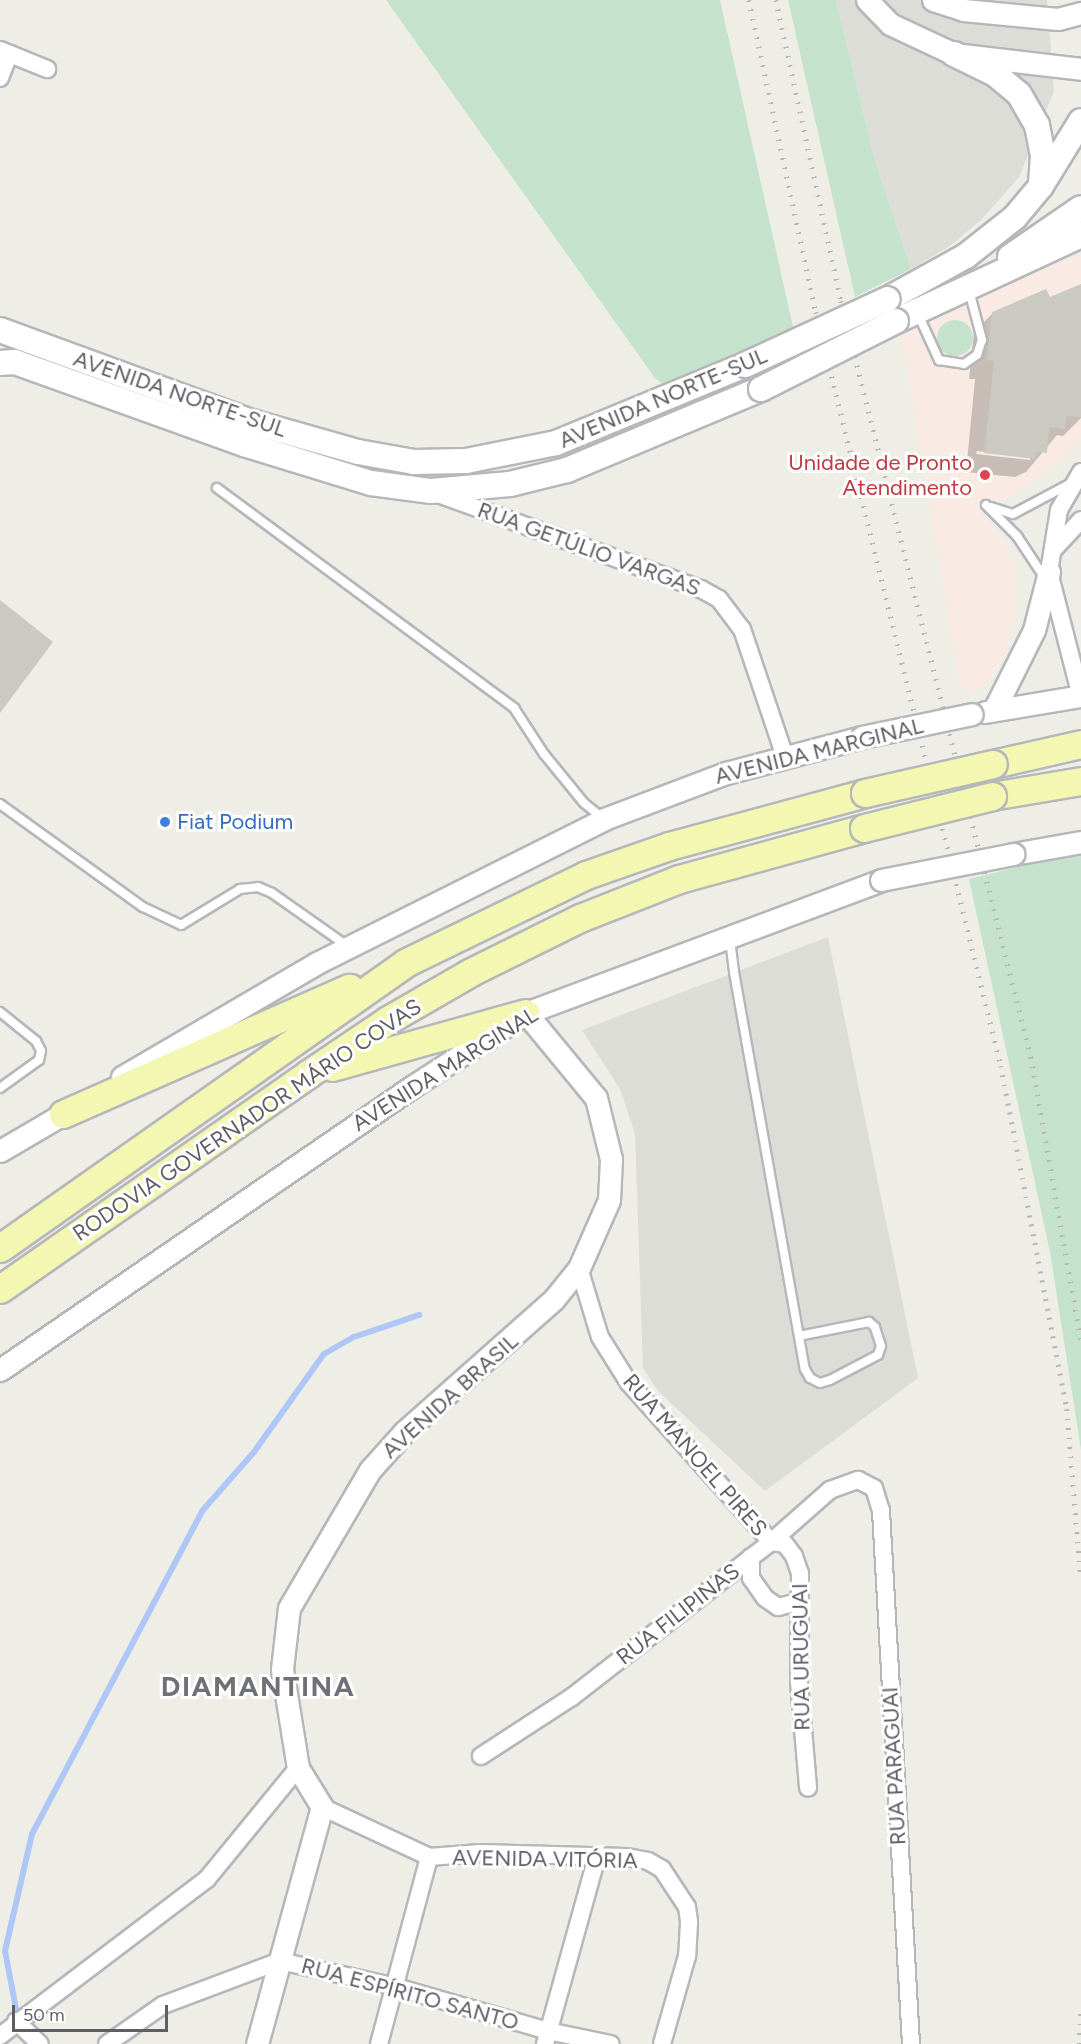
<!DOCTYPE html>
<html>
<head>
<meta charset="utf-8">
<style>
	body { margin:0 }
	#map { position:relative; width:1081px; height:2044px; overflow:hidden; background:#eeeee6; font-family:Figtree,sans-serif }
	div>[style] { position:absolute }
	[style*='--x'] { left:calc(var(--x)*1px); top:calc(var(--y)*1px); width:calc(var(--w)*1px); rotate:calc(var(--a)*1deg) }
	.industrial>* { inset:0; background:#ddddd8 }
	.medical>* { inset:0; background:#f9ebe4 }
	.green>* { inset:0; background:#c5e3cc }
	.round { border-radius:50% }
	.shadow>* { inset:0; background:#0003 }
	.stream>* { height:6px; margin:-3px; padding:0 3px; transform-origin:3px; border-radius:3px; background:#aec7f6 }
	.building>* { inset:0; background:#cac9c2 }
	.roads { filter:drop-shadow(2px 0 #b6b7bb) drop-shadow(-2px 0 #b6b7bb) drop-shadow(0 2px #b6b7bb) drop-shadow(0 -2px #b6b7bb) }
	.service>* { height:8px; margin:-4px; padding:0 4px; transform-origin:4px; border-radius:4px; background:#fff }
	.minor>* { height:16px; margin:-8px; padding:0 8px; transform-origin:8px; border-radius:8px; background:#fff }
	.tertiary>* { height:21px; margin:-10.5px; padding:0 10.5px; transform-origin:10.5px; border-radius:10.5px; background:#fff }
	.secondary>* { height:24px; margin:-12px; padding:0 12px; transform-origin:12px; border-radius:12px; background:#fff }
	.primary>* { height:27px; margin:-13.5px; padding:0 13.5px; transform-origin:13.5px; border-radius:13.5px; background:#f3f7b2 }
	.rail>* { height:4.5px; margin-top:-2.25px; transform-origin:0; background:repeating-linear-gradient(90deg,#b6b6b7 0 1.5px,transparent 0 9.5px) }
	.bridges { filter:drop-shadow(2px 0 #b6b7bb) drop-shadow(-2px 0 #b6b7bb) drop-shadow(0 2px #b6b7bb) drop-shadow(0 -2px #b6b7bb) }
	.tertiary-bridge>* { height:21px; margin:-10.5px; padding:0 10.5px; transform-origin:10.5px; border-radius:10.5px; background:#fff }
	.secondary-bridge>* { height:24px; margin:-12px; padding:0 12px; transform-origin:12px; border-radius:12px; background:#fff }
	.primary-bridge>* { height:27px; margin:-13.5px; padding:0 13.5px; transform-origin:13.5px; border-radius:13.5px; background:#f3f7b2 }
	.dots>* { width:16px; height:16px; translate:-50% -50%; box-sizing:border-box; border:3px solid #fff; border-radius:50% }
	span { translate:-50% -50%; white-space:nowrap; text-align:center; line-height:1.15; -webkit-text-stroke:6px #fff; paint-order:stroke }
	.street-label { font-size:22px; color:#5e5f65 }
	.health-label { font-size:22px; color:#be3a42 }
	.right { translate:-100% -50%; text-align:right }
	.shop-label { font-size:22px; color:#366cbe }
	.left { translate:0 -50%; text-align:left }
	.district-label { font-size:28px; color:#6f7177; font-weight:700; letter-spacing:1.5px }
	.scale { position:absolute; left:12px; top:2005px; width:156px; height:27px; box-sizing:border-box; border:3px solid #5e5f65; border-top:0; padding-left:8px; font-size:18px; line-height:21px; white-space:nowrap; color:#5e5f65; -webkit-text-stroke:4px #fff; paint-order:stroke }
</style>
</head>
<body>
<div id="map">
	<div class="industrial">
		<div style="clip-path:polygon(836px 0,1047px 0,1054px 91px,1019px 177px,982px 219px,950px 246px,911px 269px,874px 157px)"></div>
		<div style="clip-path:polygon(828px 937px,918px 1378px,765px 1491px,658px 1391px,643px 1368px,635px 1134px,620px 1089px,582px 1030px)"></div>
	</div>
	<div class="medical">
		<div style="clip-path:polygon(1081px 254px,1081px 437px,1055px 466px,1006px 500px,989px 500px,981px 515px,1004px 541px,1015px 567px,1015px 623px,998px 671px,988px 684px,970px 693px,959px 682px,901px 334px,918px 322px)"></div>
	</div>
	<div class="green">
		<div style="clip-path:polygon(386px 0,720px 0,794px 331px,671px 390px,655px 378px)"></div>
		<div style="clip-path:polygon(788px 0,836px 0,874px 157px,911px 269px,855px 297px)"></div>
		<div class="round" style="left:937px;top:320px;width:36px;height:36px"></div>
		<div style="clip-path:polygon(1081px 856px,1081px 1450px,1050px 1252px,969px 879px,1038px 862px)"></div>
	</div>
	<div class="shadow">
		<div style="clip-path:polygon(evenodd,1081px 286px,1081px 418px,1063px 436px,1057px 435px,1026px 472px,1015px 477px,966px 472px,975px 379px,969px 379px,974px 332px,993px 313px,1049px 299px,1081px 286px,977px 451px,1030px 457px,1030px 460px,976px 454px,977px 451px)"></div>
	</div>
	<div class="stream">
		<div style="--x:16;--y:2009;--w:59;--a:-100.7"></div>
		<div style="--x:5;--y:1951;--w:120;--a:-77"></div>
		<div style="--x:32;--y:1834;--w:366;--a:-62.2"></div>
		<div style="--x:203;--y:1510;--w:77;--a:-48.7"></div>
		<div style="--x:254;--y:1452;--w:120;--a:-54.5"></div>
		<div style="--x:324;--y:1354;--w:34;--a:-30"></div>
		<div style="--x:354;--y:1337;--w:69;--a:-18.7"></div>
	</div>
	<div class="building">
		<div style="clip-path:polygon(1081px 284px,1081px 417px,1067px 416px,1065px 429px,1049px 427px,1047px 453px,1036px 452px,1035px 459px,984px 453px,994px 361px,987px 360px,992px 312px,1046px 289px,1050px 297px)"></div>
		<div style="clip-path:polygon(0 600px,53px 642px,0 713px)"></div>
	</div>
	<div class="roads">
		<div class="service">
			<div style="--x:918;--y:314;--w:51;--a:65.5"></div>
			<div style="--x:939;--y:360;--w:25;--a:9"></div>
			<div style="--x:964;--y:364;--w:16;--a:-35"></div>
			<div style="--x:977;--y:355;--w:16;--a:-72"></div>
			<div style="--x:982;--y:340;--w:52;--a:-104.6"></div>
			<div style="--x:217;--y:488;--w:370;--a:36.5"></div>
			<div style="--x:514;--y:708;--w:55;--a:56.9"></div>
			<div style="--x:544;--y:754;--w:63;--a:50.8"></div>
			<div style="--x:584;--y:803;--w:26;--a:39"></div>
			<div style="--x:986;--y:505;--w:44;--a:45"></div>
			<div style="--x:1017;--y:536;--w:49;--a:56.6"></div>
			<div style="--x:991;--y:507;--w:23;--a:18"></div>
			<div style="--x:1013;--y:514;--w:66;--a:-28.1"></div>
			<div style="--x:0;--y:804;--w:176;--a:35.8"></div>
			<div style="--x:143;--y:907;--w:42;--a:25.3"></div>
			<div style="--x:181;--y:925;--w:69;--a:-31.4"></div>
			<div style="--x:240;--y:889;--w:18;--a:-6"></div>
			<div style="--x:258;--y:887;--w:15;--a:23"></div>
			<div style="--x:272;--y:893;--w:92;--a:35.2"></div>
			<div style="--x:730;--y:939;--w:33;--a:83"></div>
			<div style="--x:734;--y:972;--w:403;--a:79.9"></div>
			<div style="--x:805;--y:1369;--w:10;--a:61"></div>
			<div style="--x:810;--y:1378;--w:11;--a:27"></div>
			<div style="--x:820;--y:1383;--w:10;--a:-17"></div>
			<div style="--x:830;--y:1380;--w:54;--a:-27.5"></div>
			<div style="--x:878;--y:1355;--w:9;--a:-72"></div>
			<div style="--x:881;--y:1346;--w:20;--a:-108"></div>
			<div style="--x:875;--y:1327;--w:8;--a:-140"></div>
			<div style="--x:869;--y:1322;--w:71;--a:168.7"></div>
			<div style="--x:0;--y:1012;--w:46;--a:38.9"></div>
			<div style="--x:36;--y:1041;--w:11;--a:63"></div>
			<div style="--x:41;--y:1051;--w:9;--a:103"></div>
			<div style="--x:39;--y:1060;--w:48;--a:144.3"></div>
		</div>
		<div class="minor">
			<div style="--x:0;--y:50;--w:51;--a:22"></div>
			<div style="--x:0;--y:78;--w:26;--a:-69"></div>
			<div style="--x:1081;--y:472;--w:44;--a:120.1"></div>
			<div style="--x:1059;--y:510;--w:63;--a:99.2"></div>
			<div style="--x:1049;--y:572;--w:129;--a:75.6"></div>
			<div style="--x:438;--y:494;--w:280;--a:19.9"></div>
			<div style="--x:701;--y:589;--w:21;--a:29"></div>
			<div style="--x:719;--y:599;--w:38;--a:53"></div>
			<div style="--x:742;--y:629;--w:135;--a:71.4"></div>
			<div style="--x:1053;--y:550;--w:41;--a:-47"></div>
			<div style="--x:579;--y:1268;--w:72;--a:73.1"></div>
			<div style="--x:600;--y:1337;--w:54;--a:57.8"></div>
			<div style="--x:629;--y:1383;--w:213;--a:48.2"></div>
			<div style="--x:771;--y:1542;--w:14;--a:8"></div>
			<div style="--x:785;--y:1544;--w:15;--a:53"></div>
			<div style="--x:794;--y:1556;--w:18;--a:71"></div>
			<div style="--x:800;--y:1573;--w:109;--a:90.5"></div>
			<div style="--x:799;--y:1682;--w:106;--a:85.1"></div>
			<div style="--x:751;--y:1557;--w:21;--a:90"></div>
			<div style="--x:751;--y:1578;--w:24;--a:55"></div>
			<div style="--x:765;--y:1598;--w:16;--a:35"></div>
			<div style="--x:778;--y:1607;--w:21;--a:-14"></div>
			<div style="--x:481;--y:1756;--w:108;--a:-33"></div>
			<div style="--x:572;--y:1697;--w:252;--a:-37.9"></div>
			<div style="--x:771;--y:1542;--w:79;--a:-41.4"></div>
			<div style="--x:830;--y:1490;--w:30;--a:-20"></div>
			<div style="--x:858;--y:1480;--w:18;--a:27"></div>
			<div style="--x:874;--y:1488;--w:24;--a:73"></div>
			<div style="--x:881;--y:1511;--w:534;--a:86.78"></div>
			<div style="--x:322;--y:1807;--w:118;--a:25"></div>
			<div style="--x:429;--y:1857;--w:51;--a:-4.5"></div>
			<div style="--x:480;--y:1853;--w:146;--a:1.6"></div>
			<div style="--x:626;--y:1857;--w:22;--a:10"></div>
			<div style="--x:648;--y:1861;--w:16;--a:30"></div>
			<div style="--x:662;--y:1869;--w:45;--a:56.7"></div>
			<div style="--x:687;--y:1907;--w:15;--a:82"></div>
			<div style="--x:689;--y:1922;--w:34;--a:93"></div>
			<div style="--x:687;--y:1956;--w:91;--a:105.9"></div>
			<div style="--x:16;--y:2021;--w:33;--a:44"></div>
			<div style="--x:0;--y:2036;--w:260;--a:-37.2"></div>
			<div style="--x:207;--y:1879;--w:144;--a:-50.7"></div>
			<div style="--x:107;--y:2044;--w:68;--a:-34.9"></div>
			<div style="--x:163;--y:2005;--w:125;--a:-20.6"></div>
			<div style="--x:280;--y:1961;--w:119;--a:12.6"></div>
			<div style="--x:396;--y:1987;--w:158;--a:16.1"></div>
			<div style="--x:548;--y:2031;--w:64;--a:11.7"></div>
			<div style="--x:379;--y:2044;--w:194;--a:-75"></div>
			<div style="--x:545;--y:2044;--w:195;--a:-74.5"></div>
		</div>
		<div class="tertiary">
			<div style="--x:867;--y:0;--w:33;--a:46"></div>
			<div style="--x:890;--y:24;--w:71;--a:25.1"></div>
			<div style="--x:954;--y:54;--w:128;--a:6.7"></div>
			<div style="--x:933;--y:0;--w:32;--a:18"></div>
			<div style="--x:963;--y:10;--w:95;--a:5.4"></div>
			<div style="--x:1058;--y:19;--w:24;--a:-15"></div>
			<div style="--x:994;--y:710;--w:89;--a:-63.4"></div>
			<div style="--x:1034;--y:630;--w:60;--a:-75.5"></div>
			<div style="--x:985;--y:712;--w:97;--a:-9.5"></div>
			<div style="--x:1013;--y:854;--w:69;--a:-10"></div>
			<div style="--x:122;--y:1077;--w:226;--a:-30.3"></div>
			<div style="--x:317;--y:963;--w:321;--a:-26.6"></div>
			<div style="--x:604;--y:819;--w:130;--a:-20.7"></div>
			<div style="--x:726;--y:773;--w:141;--a:-14.8"></div>
			<div style="--x:0;--y:1151;--w:87;--a:-30.4"></div>
			<div style="--x:0;--y:1370;--w:501;--a:-34.51"></div>
			<div style="--x:413;--y:1086;--w:135;--a:-32.9"></div>
			<div style="--x:526;--y:1013;--w:379;--a:-20.5"></div>
			<div style="--x:257;--y:2044;--w:246;--a:-74.7"></div>
			<div style="--x:322;--y:1807;--w:46;--a:-121.6"></div>
			<div style="--x:298;--y:1768;--w:100;--a:-99.2"></div>
			<div style="--x:282;--y:1669;--w:61;--a:-83.5"></div>
			<div style="--x:289;--y:1608;--w:160;--a:-59.6"></div>
			<div style="--x:370;--y:1470;--w:52;--a:-48.1"></div>
			<div style="--x:405;--y:1431;--w:199;--a:-41.5"></div>
			<div style="--x:554;--y:1299;--w:40;--a:-51"></div>
			<div style="--x:579;--y:1268;--w:74;--a:-66.2"></div>
			<div style="--x:609;--y:1200;--w:41;--a:-87.2"></div>
			<div style="--x:611;--y:1159;--w:63;--a:-103.8"></div>
			<div style="--x:596;--y:1098;--w:110;--a:-129.5"></div>
		</div>
		<div class="secondary">
			<div style="--x:954;--y:54;--w:46;--a:26"></div>
			<div style="--x:995;--y:74;--w:31;--a:40"></div>
			<div style="--x:1019;--y:94;--w:36;--a:60"></div>
			<div style="--x:1037;--y:125;--w:31;--a:79"></div>
			<div style="--x:1043;--y:155;--w:29;--a:94"></div>
			<div style="--x:1010;--y:257;--w:86;--a:-34.6"></div>
			<div style="--x:888;--y:299;--w:89;--a:-28.9"></div>
			<div style="--x:966;--y:256;--w:63;--a:-38.5"></div>
			<div style="--x:1015;--y:217;--w:40;--a:-50"></div>
			<div style="--x:1041;--y:186;--w:76;--a:-58.4"></div>
			<div style="--x:896;--y:321;--w:204;--a:-24.9"></div>
			<div style="--x:0;--y:330;--w:268;--a:20.1"></div>
			<div style="--x:252;--y:422;--w:110;--a:15.8"></div>
			<div style="--x:358;--y:452;--w:57;--a:10.1"></div>
			<div style="--x:414;--y:462;--w:52;--a:-1.1"></div>
			<div style="--x:466;--y:461;--w:92;--a:-11.3"></div>
			<div style="--x:556;--y:443;--w:204;--a:-22.4"></div>
			<div style="--x:0;--y:363;--w:15;--a:-4"></div>
			<div style="--x:15;--y:362;--w:243;--a:19.7"></div>
			<div style="--x:244;--y:444;--w:133;--a:17.1"></div>
			<div style="--x:371;--y:483;--w:61;--a:7.6"></div>
			<div style="--x:431;--y:491;--w:79;--a:-5.1"></div>
			<div style="--x:510;--y:484;--w:59;--a:-13.8"></div>
			<div style="--x:567;--y:470;--w:210;--a:-22.7"></div>
		</div>
		<div class="primary">
			<div style="--x:993;--y:764;--w:90;--a:-12.8"></div>
			<div style="--x:992;--y:796;--w:90;--a:-9.6"></div>
			<div style="--x:332;--y:1067;--w:201;--a:-15.6"></div>
			<div style="--x:63;--y:1114;--w:313;--a:-23.8"></div>
			<div style="--x:0;--y:1248;--w:495;--a:-35.1"></div>
			<div style="--x:405;--y:963;--w:201;--a:-25.9"></div>
			<div style="--x:586;--y:875;--w:88;--a:-19.3"></div>
			<div style="--x:669;--y:846;--w:203;--a:-15.1"></div>
			<div style="--x:0;--y:1289;--w:376;--a:-34.9"></div>
			<div style="--x:308;--y:1074;--w:97;--a:-34"></div>
			<div style="--x:388;--y:1020;--w:96;--a:-30"></div>
			<div style="--x:471;--y:972;--w:122;--a:-26.4"></div>
			<div style="--x:580;--y:918;--w:106;--a:-21.5"></div>
			<div style="--x:679;--y:879;--w:192;--a:-15.4"></div>
		</div>
	</div>
	<div class="rail">
		<div style="--x:749;--y:0;--w:319;--a:77.9"></div>
		<div style="--x:816;--y:312;--w:776;--a:76.21"></div>
		<div style="--x:1001;--y:1066;--w:349;--a:79.1"></div>
		<div style="--x:1067;--y:1409;--w:171;--a:85.3"></div>
		<div style="--x:776;--y:0;--w:308;--a:77.8"></div>
		<div style="--x:841;--y:301;--w:780;--a:75.89"></div>
		<div style="--x:1031;--y:1057;--w:287;--a:80"></div>
		<div style="--x:1079;--y:2044;--w:38;--a:-87"></div>
	</div>
	<div class="bridges">
		<div class="tertiary-bridge">
			<div style="--x:862;--y:737;--w:112;--a:-11.8"></div>
			<div style="--x:881;--y:880;--w:135;--a:-11.1"></div>
		</div>
		<div class="secondary-bridge">
			<div style="--x:745;--y:365;--w:157;--a:-24.8"></div>
			<div style="--x:761;--y:389;--w:151;--a:-26.7"></div>
		</div>
		<div class="primary-bridge">
			<div style="--x:865;--y:793;--w:131;--a:-12.8"></div>
			<div style="--x:864;--y:828;--w:132;--a:-14"></div>
		</div>
	</div>
	<div class="dots">
		<div style="left:985px;top:475px;background:#e0444e"></div>
		<div style="left:165px;top:822px;background:#3f7fe0"></div>
	</div>
	<div class="street-label">
		<span style="left:180px;top:394px;rotate:19deg">AVENIDA NORTE-SUL</span>
		<span style="left:663px;top:398px;rotate:-23deg">AVENIDA NORTE-SUL</span>
		<span style="left:589px;top:549px;rotate:20deg">RUA GETÚLIO VARGAS</span>
		<span style="left:819px;top:751px;rotate:-14deg">AVENIDA MARGINAL</span>
		<span style="left:445px;top:1069px;rotate:-32deg">AVENIDA MARGINAL</span>
		<span style="left:247px;top:1120px;rotate:-34deg">RODOVIA GOVERNADOR MÁRIO COVAS</span>
		<span style="left:450px;top:1396px;rotate:-42deg">AVENIDA BRASIL</span>
		<span style="left:695px;top:1455px;rotate:49deg">RUA MANOEL PIRES</span>
		<span style="left:678px;top:1614px;rotate:-38deg">RUA FILIPINAS</span>
		<span style="left:801px;top:1657px;rotate:-91deg">RUA URUGUAI</span>
		<span style="left:894px;top:1766px;rotate:-93deg">RUA PARAGUAI</span>
		<span style="left:545px;top:1859px;rotate:1deg">AVENIDA VITÓRIA</span>
		<span style="left:410px;top:1994px;rotate:15deg">RUA ESPÍRITO SANTO</span>
	</div>
	<div class="health-label">
		<span class="right" style="left:972px;top:475px">Unidade de Pronto<br>Atendimento</span>
	</div>
	<div class="shop-label">
		<span class="left" style="left:177px;top:822px">Fiat Podium</span>
	</div>
	<div class="district-label">
		<span style="left:258px;top:1686px">DIAMANTINA</span>
	</div>
	<div class="scale">50 m</div>
</div>
</body>
</html>
